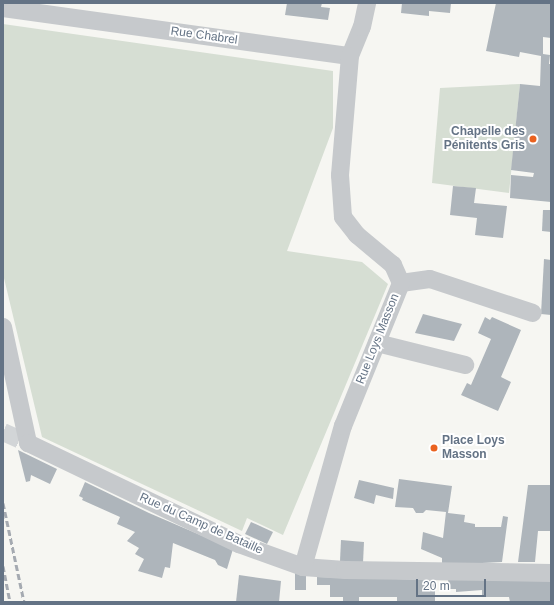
<!DOCTYPE html>
<html>
<head>
<meta charset="utf-8">
<style>
	body { margin:0 }
	#map { position:relative; width:554px; height:605px; overflow:hidden; background:#f6f6f2; font-family:Arial,sans-serif }
	div>[style] { position:absolute }
	[style*='--x'] { left:calc(var(--x)*1px); top:calc(var(--y)*1px); width:calc(var(--w)*1px); rotate:calc(var(--a)*1deg) }
	.green>* { inset:0; background:#d6ded3 }
	.building>* { inset:0; background:#aeb5bb }
	.minor-tunnel>* { height:18px; margin-top:-9px; transform-origin:0; background:repeating-linear-gradient(90deg,#d2d5d7 0 18px,transparent 0 27px) }
	.minor>* { height:18px; margin:-9px; padding:0 9px; transform-origin:9px; border-radius:9px; background:#c6c9cc }
	.rail>* { height:3px; margin-top:-1.5px; transform-origin:0; background:repeating-linear-gradient(90deg,#a5aab1 0 6px,transparent 0 9px) }
	.dots>* { width:11px; height:11px; translate:-50% -50%; box-sizing:border-box; border:2px solid #fff; border-radius:50% }
	span { translate:-50% -50%; white-space:nowrap; text-align:center; line-height:1.15; -webkit-text-stroke:4px #fff; paint-order:stroke }
	.street-label { font-size:12px; color:#647385 }
	.poi-label { font-size:12px; color:#647385; font-weight:700 }
	.right { translate:-100% -50%; text-align:right }
	.left { translate:0 -50%; text-align:left }
	.frame { position:absolute; inset:0; border:4px solid #647385; pointer-events:none }
	.scale { position:absolute; left:416px; top:579px; width:70px; height:18px; box-sizing:border-box; border:2px solid #647385; border-top:0; padding-left:5px; font-size:12px; line-height:14px; white-space:nowrap; color:#647385; -webkit-text-stroke:3px #fff; paint-order:stroke }
</style>
</head>
<body>
<div id="map">
	<div class="green">
		<div style="clip-path:polygon(3px 24px,333px 71px,333px 128px,287px 251px,362px 262px,388px 284px,283px 535px,247px 518px,242px 531px,42px 437px,3px 274px)"></div>
		<div style="clip-path:polygon(520px 84px,509px 193px,432px 183px,440px 88px)"></div>
	</div>
	<div class="building">
		<div style="clip-path:polygon(287px 3px,322px 3px,321px 7px,330px 8px,328px 20px,285px 15px)"></div>
		<div style="clip-path:polygon(402px 3px,451px 3px,450px 13px,429px 11px,429px 16px,401px 13px)"></div>
		<div style="clip-path:polygon(496px 3px,551px 3px,551px 38px,543px 37px,543px 54px,550px 55px,549px 64px,551px 64px,551px 202px,510px 198px,511px 175px,533px 177px,534px 173px,511px 170px,520px 84px,540px 86px,541px 56px,520px 52px,519px 57px,486px 51px)"></div>
		<div style="clip-path:polygon(453px 186px,476px 188px,474px 203px,507px 206px,503px 238px,475px 235px,477px 218px,450px 215px)"></div>
		<div style="clip-path:polygon(543px 210px,551px 210px,551px 232px,542px 231px)"></div>
		<div style="clip-path:polygon(544px 259px,551px 260px,551px 315px,541px 314px)"></div>
		<div style="clip-path:polygon(423px 314px,462px 324px,454px 341px,415px 333px)"></div>
		<div style="clip-path:polygon(485px 317px,490px 320px,492px 317px,521px 330px,501px 377px,511px 382px,498px 411px,461px 395px,467px 383px,471px 385px,491px 339px,478px 333px)"></div>
		<div style="clip-path:polygon(18px 450px,57px 469px,50px 484px,31px 475px,30px 481px,26px 482px)"></div>
		<div style="clip-path:polygon(399px 479px,452px 486px,448px 513px,465px 515px,464px 522px,475px 524px,475px 527px,501px 527px,503px 516px,508px 517px,502px 562px,442px 565px,442px 558px,421px 549px,423px 532px,443px 538px,446px 512px,426px 510px,423px 513px,416px 513px,413px 508px,395px 507px)"></div>
		<div style="clip-path:polygon(359px 480px,394px 488px,393px 499px,376px 495px,374px 504px,354px 498px)"></div>
		<div style="clip-path:polygon(85px 482px,149px 513px,233px 549px,227px 569px,218px 565px,215px 560px,173px 543px,170px 568px,165px 567px,162px 578px,138px 571px,144px 559px,135px 554px,139px 548px,127px 541px,135px 532px,117px 524px,120px 517px,82px 500px,83px 498px,79px 496px)"></div>
		<div style="clip-path:polygon(528px 485px,551px 485px,551px 531px,538px 531px,535px 562px,518px 562px)"></div>
		<div style="clip-path:polygon(251px 522px,273px 532px,267px 544px,245px 534px)"></div>
		<div style="clip-path:polygon(341px 540px,364px 542px,363px 563px,340px 561px)"></div>
		<div style="clip-path:polygon(295px 572px,306px 576px,306px 590px,295px 590px)"></div>
		<div style="clip-path:polygon(239px 575px,281px 581px,279px 602px,236px 602px)"></div>
		<div style="clip-path:polygon(317px 577px,435px 580px,435px 602px,397px 602px,397px 597px,359px 597px,359px 602px,343px 602px,343px 597px,330px 597px,330px 585px,317px 585px)"></div>
		<div style="clip-path:polygon(448px 580px,551px 580px,551px 602px,510px 602px,509px 597px,482px 597px,482px 590px,456px 592px,456px 589px,449px 589px)"></div>
	</div>
	<div class="minor-tunnel">
		<div style="--x:3;--y:432;--w:27;--a:24"></div>
	</div>
	<div class="minor">
		<div style="--x:3;--y:8;--w:350;--a:7.9"></div>
		<div style="--x:350;--y:56;--w:31;--a:-68"></div>
		<div style="--x:362;--y:27;--w:25;--a:-78"></div>
		<div style="--x:401;--y:283;--w:29;--a:-8"></div>
		<div style="--x:430;--y:279;--w:108;--a:18.3"></div>
		<div style="--x:3;--y:327;--w:119;--a:77.8"></div>
		<div style="--x:28;--y:443;--w:234;--a:25.6"></div>
		<div style="--x:239;--y:544;--w:68;--a:19.8"></div>
		<div style="--x:303;--y:567;--w:42;--a:4.1"></div>
		<div style="--x:345;--y:570;--w:206;--a:0.8"></div>
		<div style="--x:377;--y:343;--w:91;--a:14"></div>
		<div style="--x:303;--y:567;--w:147;--a:-74.2"></div>
		<div style="--x:343;--y:426;--w:154;--a:-67.9"></div>
		<div style="--x:401;--y:283;--w:20;--a:-114"></div>
		<div style="--x:393;--y:265;--w:47;--a:-140.2"></div>
		<div style="--x:357;--y:235;--w:23;--a:-128"></div>
		<div style="--x:343;--y:217;--w:42;--a:-94.1"></div>
		<div style="--x:340;--y:175;--w:119;--a:-85.2"></div>
	</div>
	<div class="rail">
		<div style="--x:3;--y:503;--w:101;--a:78"></div>
		<div style="--x:3;--y:566;--w:37;--a:79"></div>
	</div>
	<div class="dots">
		<div style="left:533px;top:139px;background:#ea621f"></div>
		<div style="left:434px;top:448px;background:#ea621f"></div>
	</div>
	<div class="street-label">
		<span style="left:204px;top:36px;rotate:8deg">Rue Chabrel</span>
		<span style="left:378px;top:339px;rotate:-68deg">Rue Loys Masson</span>
		<span style="left:201px;top:524px;rotate:24deg">Rue du Camp de Bataille</span>
	</div>
	<div class="poi-label">
		<span class="right" style="left:525px;top:139px">Chapelle des<br>Pénitents Gris</span>
		<span class="left" style="left:442px;top:448px">Place Loys<br>Masson</span>
	</div>
	<div class="frame"></div>
	<div class="scale">20 m</div>
</div>
</body>
</html>
